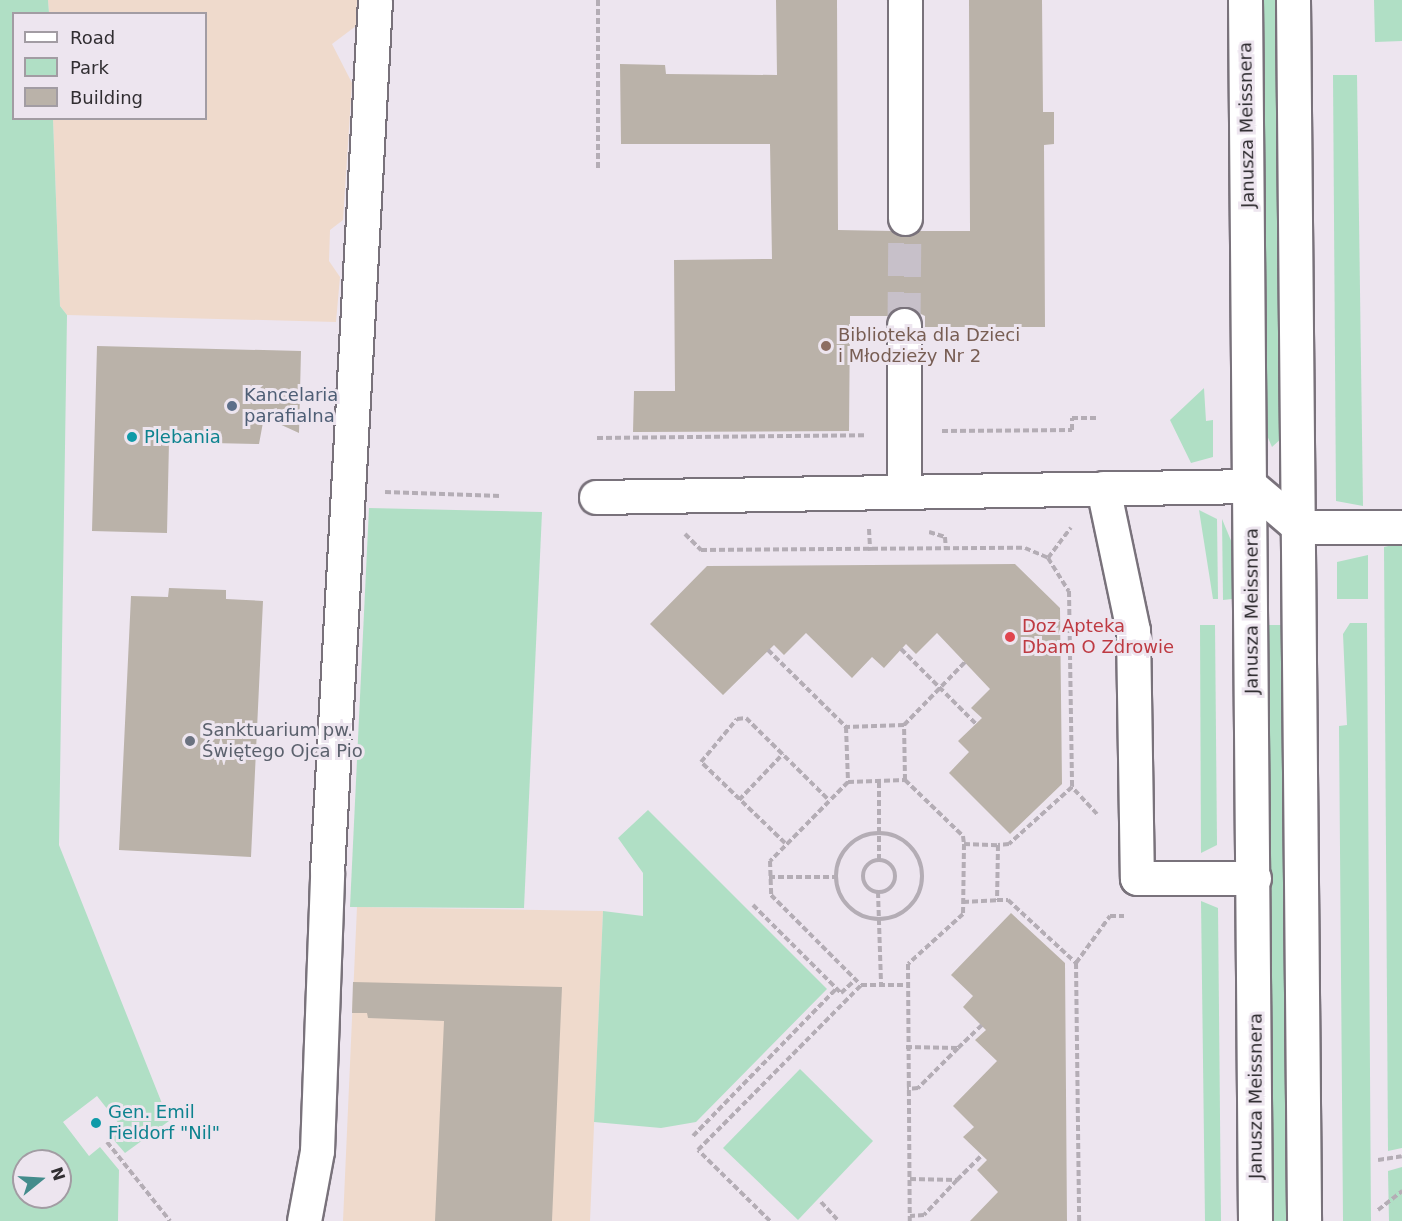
<!DOCTYPE html>
<html>
<head>
<meta charset="utf-8">
<style>
	body { margin:0 }
	#map { position:relative; width:1402px; height:1221px; overflow:hidden; background:#ede5ef; font-family:"DejaVu Sans",sans-serif }
	div>[style] { position:absolute }
	[style*='--x'] { left:calc(var(--x)*1px); top:calc(var(--y)*1px); width:calc(var(--w)*1px); rotate:calc(var(--a)*1deg) }
	.commercial>* { inset:0; background:#efdacc }
	.green>* { inset:0; background:#b0dfc5 }
	.building>* { inset:0; background:#bab2a9 }
	.minor-tunnel>* { height:33px; margin-top:-16.5px; transform-origin:0; background:repeating-linear-gradient(90deg,#c7c0c9 0 33px,transparent 0 49px) }
	.path>* { height:4px; margin-top:-2px; transform-origin:0; background:repeating-linear-gradient(90deg,#b4adb5 0 6px,transparent 0 9px) }
	.path>.ring { margin:-2px; padding:0; box-sizing:content-box; background:none; border:4px solid #b4adb5; border-radius:50% }
	.roads { filter:drop-shadow(2px 0 #79727b) drop-shadow(-2px 0 #79727b) drop-shadow(0 2px #79727b) drop-shadow(0 -2px #79727b) }
	.minor>* { height:33px; margin:-16.5px; padding:0 16.5px; transform-origin:16.5px; border-radius:16.5px; background:#fff }
	.dots>* { width:16px; height:16px; translate:-50% -50%; box-sizing:border-box; border:3px solid #ede5ef; border-radius:50% }
	span { translate:-50% -50%; white-space:nowrap; text-align:center; line-height:1.15; -webkit-text-stroke:6px #ede5ef; paint-order:stroke }
	.street-label { font-size:18px; color:#312e32 }
	.education-label { font-size:18px; color:#785e54 }
	.left { translate:0 -50%; text-align:left }
	.service-label { font-size:18px; color:#4e5e75 }
	.culture-label { font-size:18px; color:#0d838f }
	.health-label { font-size:18px; color:#be3a42 }
	.worship-label { font-size:18px; color:#5b616d }
	.legend { position:absolute; left:12px; top:12px; width:195px; height:108px; box-sizing:border-box; background:#ede5ef; border:2px solid #a29ca3; margin:0; padding:8px 10px; list-style:none; font-size:18px; color:#312e32 }
	.legend li { display:flex; align-items:center; gap:12px; height:30px }
	.legend b { width:30px; border:2px solid #a29ca3 }
	.north { position:absolute; left:12px; top:1149px; width:60px; height:60px; box-sizing:border-box; background:#ede5ef; border:2px solid #a29ca3; border-radius:50%; rotate:72deg; font-size:16px; font-weight:700; line-height:24px; text-align:center; color:#312e32 }
	.north::after { content:''; display:block; margin:auto; width:21px; height:27px; background:#448c8c; clip-path:polygon(50% 0,100% 100%,50% 72%,0 100%) }
</style>
</head>
<body>
<div id="map">
	<div class="commercial">
		<div style="clip-path:polygon(48px 0,357px 0,356px 26px,332px 44px,352px 83px,343px 220px,330px 230px,329px 261px,340px 277px,336px 322px,67px 315px,60px 306px,53px 119px,206px 118px,206px 14px,49px 13px)"></div>
		<div style="clip-path:polygon(357px 907px,603px 911px,590px 1221px,343px 1221px)"></div>
	</div>
	<div class="green">
		<div style="clip-path:polygon(evenodd,0 0,48px 0,49px 13px,14px 14px,14px 118px,53px 119px,60px 306px,67px 315px,59px 845px,169px 1121px,125px 1153px,112px 1138px,123px 1129px,97px 1096px,63px 1122px,89px 1156px,100px 1147px,119px 1170px,118px 1221px,0 1221px,0 0,24px 1161px,60px 1161px,60px 1197px,24px 1197px,24px 1161px)"></div>
		<div style="clip-path:polygon(1259px 0,1281px 0,1283px 437px,1272px 447px,1263px 426px)"></div>
		<div style="clip-path:polygon(1374px 0,1402px 0,1402px 41px,1375px 42px)"></div>
		<div style="clip-path:polygon(1333px 75px,1357px 75px,1363px 506px,1336px 501px)"></div>
		<div style="clip-path:polygon(1204px 388px,1206px 421px,1213px 420px,1213px 457px,1191px 463px,1170px 420px)"></div>
		<div style="clip-path:polygon(369px 508px,542px 512px,524px 908px,350px 907px)"></div>
		<div style="clip-path:polygon(1199px 510px,1217px 519px,1218px 599px,1213px 599px)"></div>
		<div style="clip-path:polygon(1222px 519px,1232px 543px,1232px 599px,1223px 600px)"></div>
		<div style="clip-path:polygon(1402px 543px,1402px 1148px,1388px 1151px,1384px 547px)"></div>
		<div style="clip-path:polygon(1368px 555px,1368px 599px,1337px 599px,1337px 562px)"></div>
		<div style="clip-path:polygon(1350px 623px,1367px 623px,1371px 1221px,1343px 1221px,1339px 726px,1347px 725px,1343px 634px)"></div>
		<div style="clip-path:polygon(1200px 625px,1215px 625px,1217px 845px,1201px 853px)"></div>
		<div style="clip-path:polygon(1264px 625px,1288px 625px,1293px 1221px,1272px 1221px,1271px 1199px)"></div>
		<div style="clip-path:polygon(648px 810px,827px 989px,696px 1122px,661px 1128px,594px 1122px,603px 911px,643px 916px,643px 873px,618px 838px)"></div>
		<div style="clip-path:polygon(1201px 901px,1218px 908px,1221px 1221px,1205px 1221px)"></div>
		<div style="clip-path:polygon(800px 1069px,873px 1141px,798px 1220px,723px 1148px)"></div>
		<div style="clip-path:polygon(1402px 1167px,1402px 1221px,1389px 1221px,1388px 1171px)"></div>
	</div>
	<div class="building">
		<div style="clip-path:polygon(776px 0,837px 0,838px 230px,892px 231px,904px 237px,918px 231px,970px 231px,969px 0,1042px 0,1043px 112px,1054px 112px,1054px 144px,1044px 145px,1045px 327px,925px 327px,925px 316px,905px 306px,888px 316px,850px 316px,849px 431px,633px 432px,634px 391px,675px 391px,674px 260px,772px 259px,770px 144px,621px 144px,620px 64px,665px 65px,666px 74px,777px 75px)"></div>
		<div style="clip-path:polygon(97px 346px,301px 351px,299px 433px,264px 417px,259px 444px,169px 442px,167px 533px,92px 531px)"></div>
		<div style="clip-path:polygon(1015px 564px,1060px 608px,1062px 784px,1010px 834px,949px 773px,969px 752px,958px 741px,982px 718px,971px 708px,990px 689px,937px 633px,916px 654px,906px 644px,884px 668px,872px 657px,852px 678px,806px 633px,784px 655px,774px 645px,723px 695px,650px 624px,707px 566px)"></div>
		<div style="clip-path:polygon(169px 588px,226px 590px,226px 599px,263px 601px,251px 857px,119px 850px,131px 596px,168px 597px)"></div>
		<div style="clip-path:polygon(1011px 913px,1065px 963px,1067px 1221px,970px 1221px,998px 1192px,977px 1170px,987px 1160px,963px 1137px,974px 1127px,953px 1106px,997px 1061px,975px 1040px,986px 1030px,963px 1007px,973px 996px,951px 975px)"></div>
		<div style="clip-path:polygon(353px 982px,562px 987px,552px 1221px,435px 1221px,444px 1021px,368px 1018px,367px 1013px,352px 1013px)"></div>
	</div>
	<div class="minor-tunnel">
		<div style="--x:904;--y:325;--w:107;--a:-89.5"></div>
	</div>
	<div class="path">
		<div style="--x:598;--y:0;--w:168;--a:90"></div>
		<div style="--x:942;--y:431;--w:130;--a:-0.4"></div>
		<div style="--x:1072;--y:430;--w:12;--a:-90"></div>
		<div style="--x:1072;--y:418;--w:26;--a:0"></div>
		<div style="--x:597;--y:438;--w:269;--a:-0.6"></div>
		<div style="--x:385;--y:492;--w:116;--a:2"></div>
		<div style="--x:869;--y:529;--w:22;--a:87"></div>
		<div style="--x:929;--y:532;--w:17;--a:17"></div>
		<div style="--x:945;--y:537;--w:13;--a:86"></div>
		<div style="--x:685;--y:534;--w:23;--a:45"></div>
		<div style="--x:701;--y:550;--w:324;--a:-0.4"></div>
		<div style="--x:1025;--y:548;--w:25;--a:23"></div>
		<div style="--x:1048;--y:558;--w:39;--a:58"></div>
		<div style="--x:1069;--y:591;--w:196;--a:89.1"></div>
		<div style="--x:1048;--y:558;--w:38;--a:-53"></div>
		<div style="--x:901;--y:649;--w:106;--a:45"></div>
		<div style="--x:768;--y:650;--w:110;--a:44.6"></div>
		<div style="--x:846;--y:727;--w:55;--a:87.9"></div>
		<div style="--x:848;--y:782;--w:57;--a:-2"></div>
		<div style="--x:905;--y:780;--w:55;--a:-91"></div>
		<div style="--x:904;--y:725;--w:58;--a:178"></div>
		<div style="--x:904;--y:725;--w:89;--a:-45.9"></div>
		<div style="--x:905;--y:780;--w:81;--a:44"></div>
		<div style="--x:963;--y:836;--w:8;--a:83"></div>
		<div style="--x:964;--y:844;--w:70;--a:90.8"></div>
		<div style="--x:963;--y:914;--w:74;--a:137.7"></div>
		<div style="--x:908;--y:964;--w:257;--a:89.6"></div>
		<div style="--x:848;--y:782;--w:111;--a:134.6"></div>
		<div style="--x:770;--y:861;--w:34;--a:88"></div>
		<div style="--x:771;--y:895;--w:127;--a:45"></div>
		<div style="--x:861;--y:985;--w:45;--a:0"></div>
		<div style="--x:739;--y:800;--w:64;--a:-46.3"></div>
		<div style="--x:1097;--y:814;--w:37;--a:-133"></div>
		<div style="--x:1072;--y:787;--w:85;--a:137.9"></div>
		<div style="--x:1009;--y:844;--w:11;--a:175"></div>
		<div style="--x:998;--y:845;--w:55;--a:91"></div>
		<div style="--x:997;--y:900;--w:11;--a:0"></div>
		<div style="--x:1008;--y:900;--w:93;--a:42.8"></div>
		<div style="--x:1076;--y:963;--w:58;--a:-54.1"></div>
		<div style="--x:1110;--y:916;--w:14;--a:0"></div>
		<div class="ring" style="left:836px;top:833px;width:82px;height:82px"></div>
		<div style="--x:785;--y:843;--w:117;--a:-136"></div>
		<div style="--x:701;--y:762;--w:56;--a:-50.1"></div>
		<div style="--x:737;--y:719;--w:9;--a:-6"></div>
		<div style="--x:746;--y:718;--w:117;--a:44.7"></div>
		<div style="--x:964;--y:844;--w:34;--a:2"></div>
		<div style="--x:879;--y:860;--w:79;--a:-90"></div>
		<div class="ring" style="left:863px;top:860px;width:28px;height:28px"></div>
		<div style="--x:769;--y:877;--w:67;--a:0"></div>
		<div style="--x:878;--y:892;--w:92;--a:88.1"></div>
		<div style="--x:963;--y:902;--w:34;--a:-3"></div>
		<div style="--x:753;--y:905;--w:124;--a:45"></div>
		<div style="--x:841;--y:993;--w:21;--a:-43"></div>
		<div style="--x:1076;--y:963;--w:258;--a:89.3"></div>
		<div style="--x:906;--y:1047;--w:52;--a:1.1"></div>
		<div style="--x:958;--y:1048;--w:57;--a:135"></div>
		<div style="--x:918;--y:1088;--w:11;--a:175"></div>
		<div style="--x:958;--y:1048;--w:33;--a:-44"></div>
		<div style="--x:693;--y:1136;--w:205;--a:-45.8"></div>
		<div style="--x:107;--y:1142;--w:101;--a:51.4"></div>
		<div style="--x:1378;--y:1160;--w:24;--a:-9"></div>
		<div style="--x:910;--y:1179;--w:47;--a:1.2"></div>
		<div style="--x:957;--y:1180;--w:48;--a:133.3"></div>
		<div style="--x:924;--y:1215;--w:14;--a:176"></div>
		<div style="--x:957;--y:1180;--w:35;--a:-45"></div>
		<div style="--x:821;--y:1202;--w:26;--a:47"></div>
		<div style="--x:1378;--y:1210;--w:31;--a:-38"></div>
		<div style="--x:770;--y:1221;--w:101;--a:-135.4"></div>
		<div style="--x:698;--y:1150;--w:232;--a:-45.3"></div>
	</div>
	<div class="roads">
		<div class="minor">
			<div style="--x:905;--y:0;--w:218;--a:90"></div>
			<div style="--x:1245;--y:0;--w:1221;--a:89.53"></div>
			<div style="--x:1293;--y:0;--w:1221;--a:89.48"></div>
			<div style="--x:904;--y:325;--w:164;--a:90"></div>
			<div style="--x:1103;--y:488;--w:145;--a:78.1"></div>
			<div style="--x:1133;--y:630;--w:248;--a:89.1"></div>
			<div style="--x:1137;--y:878;--w:117;--a:0"></div>
			<div style="--x:596;--y:497;--w:655;--a:-0.96"></div>
			<div style="--x:1251;--y:486;--w:63;--a:40.5"></div>
			<div style="--x:1299;--y:527;--w:103;--a:0"></div>
			<div style="--x:304;--y:1221;--w:71;--a:-79.5"></div>
			<div style="--x:317;--y:1151;--w:279;--a:-87.9"></div>
			<div style="--x:327;--y:872;--w:873;--a:-86.85"></div>
		</div>
	</div>
	<div class="dots">
		<div style="left:826px;top:346px;background:#8d6e63"></div>
		<div style="left:232px;top:406px;background:#5c6f8a"></div>
		<div style="left:132px;top:437px;background:#0f9aa8"></div>
		<div style="left:1010px;top:637px;background:#e0444e"></div>
		<div style="left:190px;top:741px;background:#6b7280"></div>
		<div style="left:96px;top:1123px;background:#0f9aa8"></div>
	</div>
	<div class="street-label">
		<span style="left:1247px;top:125px;rotate:-91deg">Janusza Meissnera</span>
		<span style="left:1252px;top:611px;rotate:-90deg">Janusza Meissnera</span>
		<span style="left:1256px;top:1096px;rotate:-90deg">Janusza Meissnera</span>
	</div>
	<div class="education-label">
		<span class="left" style="left:838px;top:346px">Biblioteka dla Dzieci<br>i Młodzieży Nr 2</span>
	</div>
	<div class="service-label">
		<span class="left" style="left:244px;top:406px">Kancelaria<br>parafialna</span>
	</div>
	<div class="culture-label">
		<span class="left" style="left:144px;top:437px">Plebania</span>
		<span class="left" style="left:108px;top:1123px">Gen. Emil<br>Fieldorf "Nil"</span>
	</div>
	<div class="health-label">
		<span class="left" style="left:1022px;top:637px">Doz Apteka<br>Dbam O Zdrowie</span>
	</div>
	<div class="worship-label">
		<span class="left" style="left:202px;top:741px">Sanktuarium pw.<br>Świętego Ojca Pio</span>
	</div>
	<ul class="legend">
	<li><b style="height:8px;background:#fff"></b>Road</li>
	<li><b style="height:16px;background:#b0dfc5"></b>Park</li>
	<li><b style="height:16px;background:#bab2a9"></b>Building</li>
	</ul>
	<div class="north">N</div>
</div>
</body>
</html>
